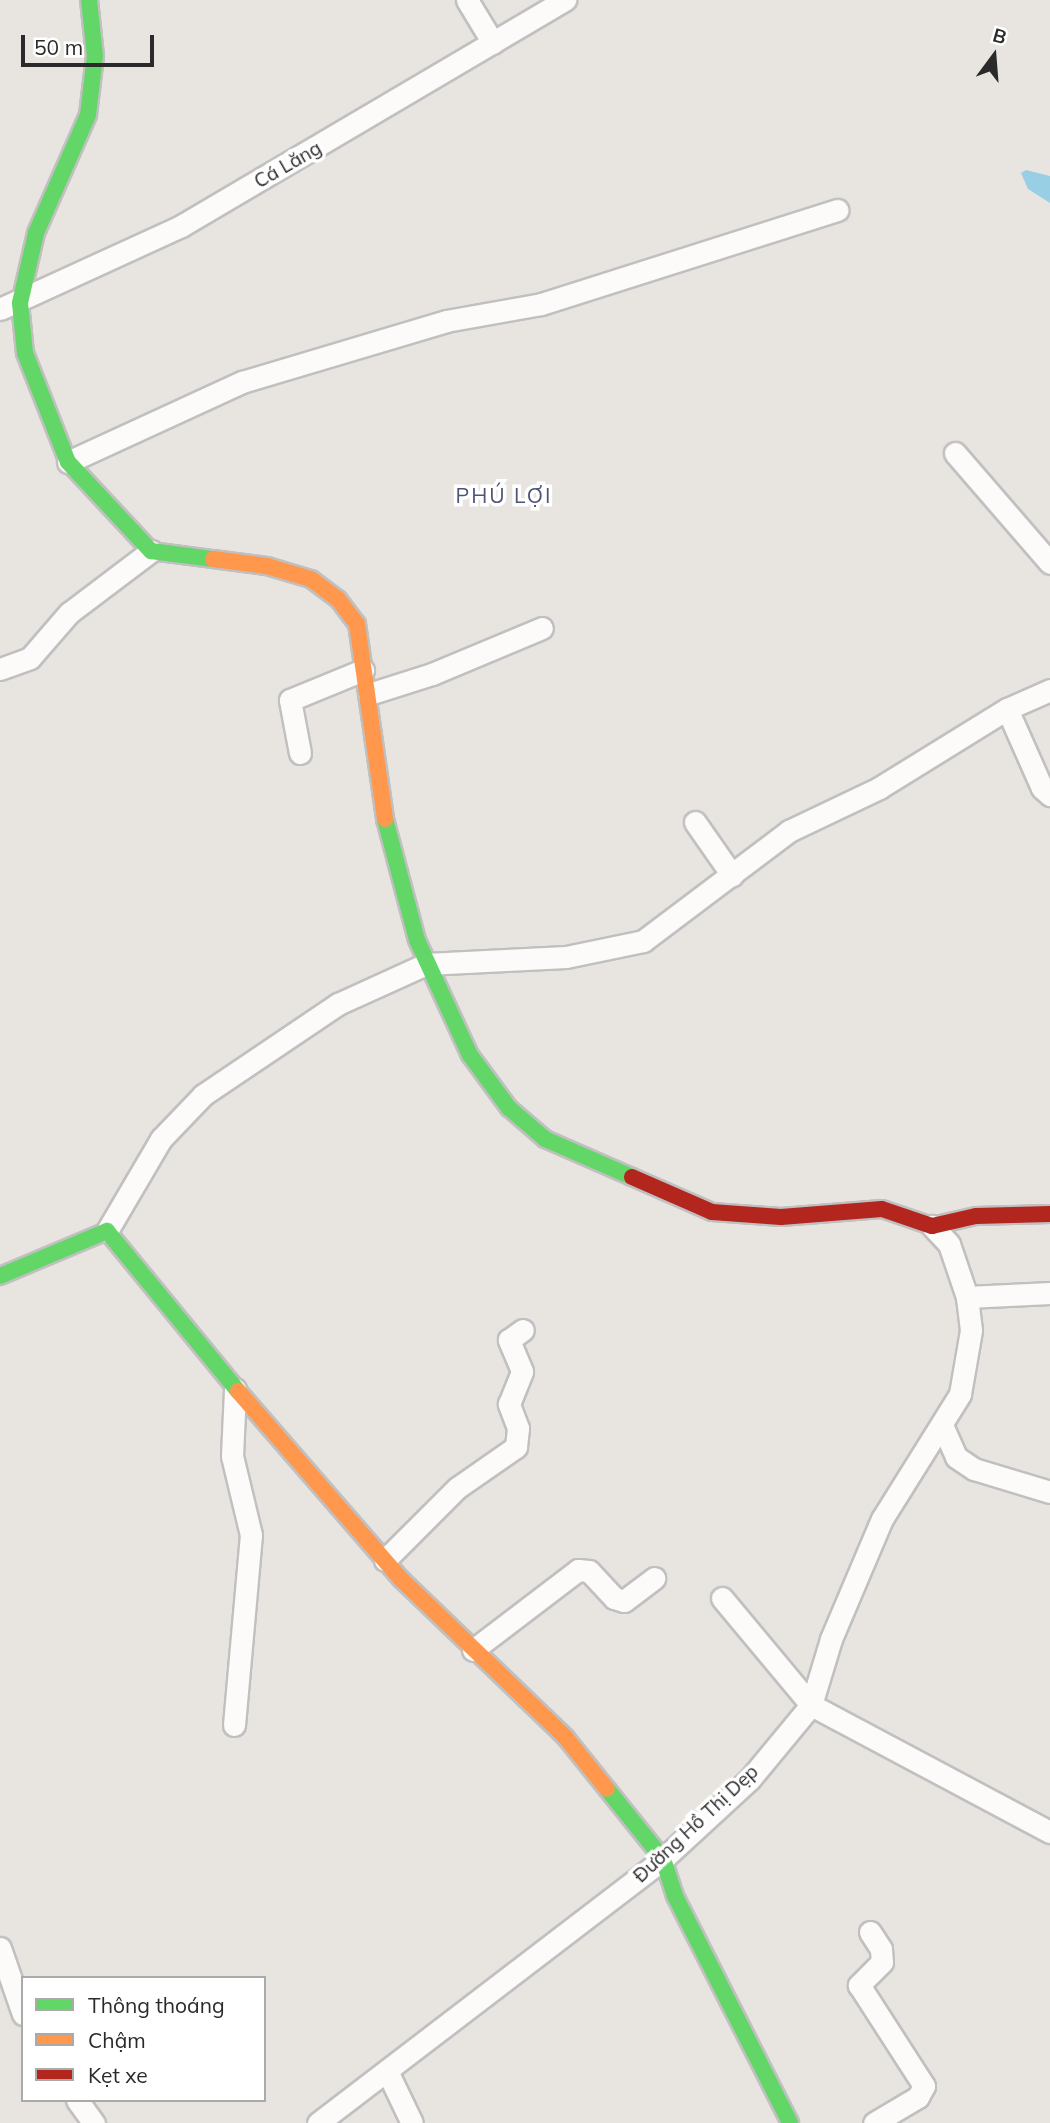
<!DOCTYPE html>
<html>
<head>
<meta charset="utf-8">
<style>
	body { margin:0 }
	#map { position:relative; width:1050px; height:2123px; overflow:hidden; background:#e8e4e0; font-family:Mulish,sans-serif }
	div>[style] { position:absolute }
	[style*='--x'] { left:calc(var(--x)*1px); top:calc(var(--y)*1px); width:calc(var(--w)*1px); rotate:calc(var(--a)*1deg) }
	.water>* { inset:0; background:#98cfe4 }
	.roads { filter:drop-shadow(2px 0 #c1c0c1) drop-shadow(-2px 0 #c1c0c1) drop-shadow(0 2px #c1c0c1) drop-shadow(0 -2px #c1c0c1) }
	.street>* { height:21px; margin:-10.5px; padding:0 10.5px; transform-origin:10.5px; border-radius:10.5px; background:#fcfbfa }
	.fast>* { height:16px; margin:-8px; padding:0 8px; transform-origin:8px; border-radius:8px; background:#63d668 }
	.slow>* { height:16px; margin:-8px; padding:0 8px; transform-origin:8px; border-radius:8px; background:#ff974d }
	.jam>* { height:16px; margin:-8px; padding:0 8px; transform-origin:8px; border-radius:8px; background:#b3261e }
	span { translate:-50% -50%; white-space:nowrap; text-align:center; line-height:1.15; -webkit-text-stroke:7px #fff; paint-order:stroke }
	.street-label { font-size:19px; color:#2a2a2a }
	.neighbourhood-label { font-size:21px; color:#4d5478; letter-spacing:2px }
	.legend { position:absolute; left:21px; top:1976px; width:245px; height:126px; box-sizing:border-box; background:#fff; border:2px solid #aaa; margin:0; padding:9px 12px; list-style:none; font-size:21px; color:#2a2a2a }
	.legend li { display:flex; align-items:center; gap:14px; height:35px }
	.legend b { width:35px; border:2px solid #aaa }
	.north { position:absolute; left:959px; top:21px; width:70px; height:70px; -webkit-text-stroke:5px #fff; paint-order:stroke; rotate:16deg; font-size:19px; font-weight:700; line-height:28px; text-align:center; color:#2a2a2a }
	.north::after { content:''; display:block; margin:auto; width:24px; height:32px; background:#2a2a2a; clip-path:polygon(50% 0,100% 100%,50% 72%,0 100%) }
	.scale { position:absolute; left:21px; top:35px; width:133px; height:32px; box-sizing:border-box; border:4px solid #2a2a2a; border-top:0; padding-left:9px; font-size:21px; line-height:24px; white-space:nowrap; color:#2a2a2a; -webkit-text-stroke:5px #fff; paint-order:stroke }
</style>
</head>
<body>
<div id="map">
	<div class="water">
		<div style="clip-path:polygon(1026px 170px,1050px 176px,1050px 203px,1028px 189px,1021px 173px)"></div>
	</div>
	<div class="roads">
		<div class="street">
			<div style="--x:467;--y:0;--w:50;--a:58.8"></div>
			<div style="--x:0;--y:309;--w:199;--a:-24.6"></div>
			<div style="--x:181;--y:226;--w:446;--a:-30.5"></div>
			<div style="--x:955;--y:453;--w:145;--a:49.2"></div>
			<div style="--x:68;--y:462;--w:192;--a:-24.7"></div>
			<div style="--x:242;--y:382;--w:213;--a:-16.6"></div>
			<div style="--x:446;--y:321;--w:97;--a:-10.1"></div>
			<div style="--x:541;--y:304;--w:311;--a:-17.6"></div>
			<div style="--x:0;--y:669;--w:32;--a:-20"></div>
			<div style="--x:30;--y:658;--w:60;--a:-49.1"></div>
			<div style="--x:69;--y:613;--w:103;--a:-37.1"></div>
			<div style="--x:369;--y:694;--w:66;--a:-17.6"></div>
			<div style="--x:432;--y:674;--w:119;--a:-22.7"></div>
			<div style="--x:1007;--y:709;--w:86;--a:66.1"></div>
			<div style="--x:1042;--y:788;--w:11;--a:41"></div>
			<div style="--x:300;--y:753;--w:54;--a:-100.7"></div>
			<div style="--x:290;--y:700;--w:79;--a:-22.3"></div>
			<div style="--x:695;--y:822;--w:65;--a:55.1"></div>
			<div style="--x:107;--y:1231;--w:107;--a:-59.6"></div>
			<div style="--x:161;--y:1139;--w:61;--a:-46.3"></div>
			<div style="--x:203;--y:1095;--w:163;--a:-34"></div>
			<div style="--x:338;--y:1004;--w:97;--a:-24.4"></div>
			<div style="--x:426;--y:964;--w:140;--a:-2.9"></div>
			<div style="--x:566;--y:957;--w:79;--a:-11.7"></div>
			<div style="--x:643;--y:941;--w:183;--a:-37"></div>
			<div style="--x:789;--y:831;--w:100;--a:-25.5"></div>
			<div style="--x:879;--y:788;--w:150;--a:-31.7"></div>
			<div style="--x:1007;--y:709;--w:47;--a:-23.8"></div>
			<div style="--x:967;--y:1297;--w:83;--a:-2.8"></div>
			<div style="--x:942;--y:1425;--w:35;--a:66"></div>
			<div style="--x:956;--y:1457;--w:22;--a:34"></div>
			<div style="--x:974;--y:1469;--w:79;--a:16.8"></div>
			<div style="--x:385;--y:1560;--w:102;--a:-45"></div>
			<div style="--x:457;--y:1488;--w:72;--a:-34.8"></div>
			<div style="--x:516;--y:1447;--w:19;--a:-84"></div>
			<div style="--x:518;--y:1428;--w:26;--a:-111"></div>
			<div style="--x:509;--y:1404;--w:35;--a:-68"></div>
			<div style="--x:522;--y:1371;--w:34;--a:-113"></div>
			<div style="--x:509;--y:1340;--w:17;--a:-36"></div>
			<div style="--x:722;--y:1598;--w:139;--a:50.2"></div>
			<div style="--x:811;--y:1705;--w:271;--a:28"></div>
			<div style="--x:473;--y:1650;--w:132;--a:-37.3"></div>
			<div style="--x:578;--y:1570;--w:11;--a:5"></div>
			<div style="--x:589;--y:1571;--w:37;--a:47"></div>
			<div style="--x:614;--y:1598;--w:10;--a:17"></div>
			<div style="--x:624;--y:1601;--w:38;--a:-37"></div>
			<div style="--x:234;--y:1725;--w:191;--a:-84.9"></div>
			<div style="--x:251;--y:1535;--w:81;--a:-103.5"></div>
			<div style="--x:232;--y:1456;--w:67;--a:-87.4"></div>
			<div style="--x:870;--y:1932;--w:20;--a:57"></div>
			<div style="--x:881;--y:1949;--w:13;--a:86"></div>
			<div style="--x:882;--y:1962;--w:33;--a:135"></div>
			<div style="--x:859;--y:1985;--w:120;--a:57.2"></div>
			<div style="--x:924;--y:2086;--w:13;--a:119"></div>
			<div style="--x:918;--y:2097;--w:51;--a:149.4"></div>
			<div style="--x:0;--y:1948;--w:70;--a:70.8"></div>
			<div style="--x:388;--y:2073;--w:55;--a:64.4"></div>
			<div style="--x:77;--y:2100;--w:29;--a:54"></div>
			<div style="--x:318;--y:2123;--w:434;--a:-37.4"></div>
			<div style="--x:663;--y:1859;--w:117;--a:-42.6"></div>
			<div style="--x:749;--y:1780;--w:97;--a:-50.4"></div>
			<div style="--x:811;--y:1705;--w:69;--a:-73.1"></div>
			<div style="--x:831;--y:1639;--w:130;--a:-67"></div>
			<div style="--x:882;--y:1519;--w:147;--a:-58"></div>
			<div style="--x:960;--y:1394;--w:65;--a:-80.2"></div>
			<div style="--x:971;--y:1330;--w:33;--a:-97"></div>
			<div style="--x:967;--y:1297;--w:56;--a:-108.8"></div>
			<div style="--x:949;--y:1244;--w:25;--a:-133"></div>
		</div>
		<div class="fast">
			<div style="--x:89;--y:0;--w:56;--a:83.9"></div>
			<div style="--x:95;--y:56;--w:59;--a:96.8"></div>
			<div style="--x:88;--y:115;--w:129;--a:113.8"></div>
			<div style="--x:36;--y:233;--w:72;--a:102.9"></div>
			<div style="--x:20;--y:303;--w:50;--a:84.3"></div>
			<div style="--x:25;--y:353;--w:117;--a:68.5"></div>
			<div style="--x:68;--y:462;--w:122;--a:47"></div>
			<div style="--x:151;--y:551;--w:63;--a:7.4"></div>
			<div style="--x:385;--y:819;--w:125;--a:75.2"></div>
			<div style="--x:417;--y:940;--w:127;--a:65.3"></div>
			<div style="--x:470;--y:1055;--w:66;--a:53.7"></div>
			<div style="--x:509;--y:1108;--w:48;--a:40.7"></div>
			<div style="--x:545;--y:1139;--w:95;--a:23.6"></div>
			<div style="--x:0;--y:1276;--w:116;--a:-22.8"></div>
			<div style="--x:107;--y:1231;--w:207;--a:50.7"></div>
			<div style="--x:607;--y:1789;--w:90;--a:51.3"></div>
			<div style="--x:663;--y:1859;--w:39;--a:72"></div>
			<div style="--x:675;--y:1896;--w:254;--a:63.1"></div>
		</div>
		<div class="slow">
			<div style="--x:213;--y:559;--w:54;--a:7.4"></div>
			<div style="--x:267;--y:566;--w:46;--a:16.5"></div>
			<div style="--x:311;--y:579;--w:34;--a:37"></div>
			<div style="--x:338;--y:599;--w:31;--a:53"></div>
			<div style="--x:357;--y:624;--w:197;--a:81.8"></div>
			<div style="--x:238;--y:1391;--w:249;--a:49.1"></div>
			<div style="--x:401;--y:1579;--w:229;--a:43.9"></div>
			<div style="--x:566;--y:1738;--w:65;--a:51.2"></div>
		</div>
		<div class="jam">
			<div style="--x:632;--y:1177;--w:87;--a:23.6"></div>
			<div style="--x:712;--y:1212;--w:69;--a:4.1"></div>
			<div style="--x:781;--y:1217;--w:101;--a:-4.5"></div>
			<div style="--x:882;--y:1209;--w:53;--a:18.8"></div>
			<div style="--x:932;--y:1226;--w:45;--a:-12.8"></div>
			<div style="--x:976;--y:1216;--w:74;--a:-1.5"></div>
		</div>
	</div>
	<div class="street-label">
		<span style="left:288px;top:165px;rotate:-30deg">Cá Lăng</span>
		<span style="left:696px;top:1824px;rotate:-43deg">Đường Hồ Thị Dẹp</span>
	</div>
	<div class="neighbourhood-label">
		<span style="left:504px;top:495px">PHÚ LỢI</span>
	</div>
	<ul class="legend">
	<li><b style="height:9px;background:#63d668"></b>Thông thoáng</li>
	<li><b style="height:9px;background:#ff974d"></b>Chậm</li>
	<li><b style="height:9px;background:#b3261e"></b>Kẹt xe</li>
	</ul>
	<div class="north">B</div>
	<div class="scale">50 m</div>
</div>
</body>
</html>
